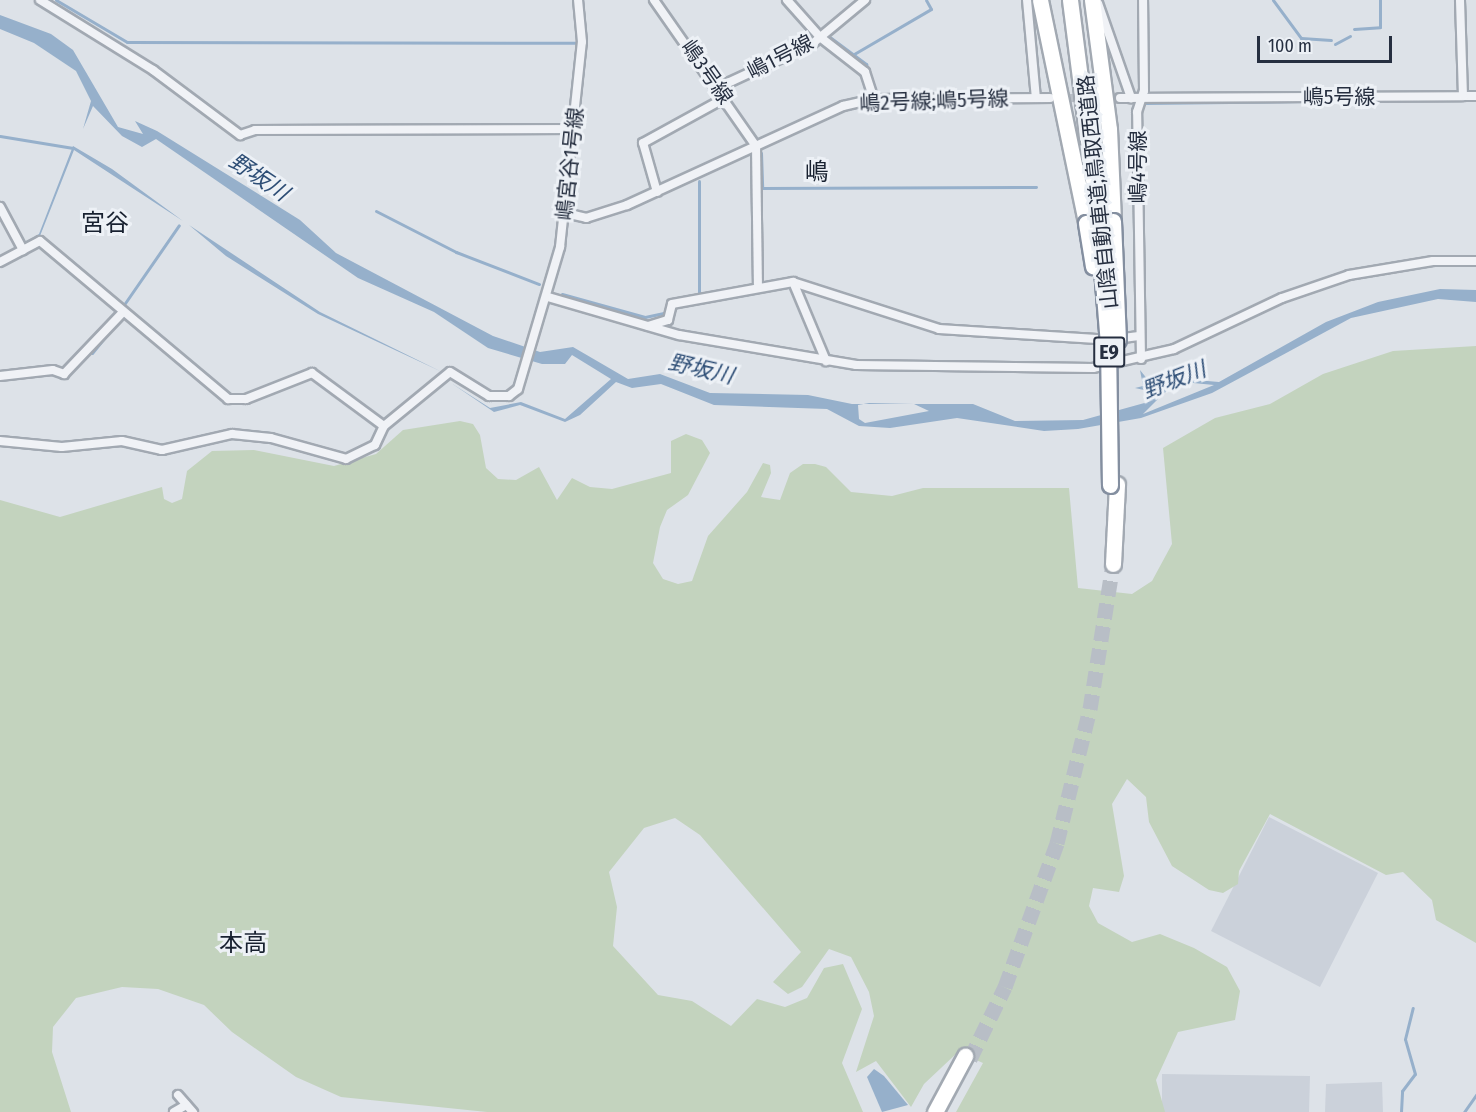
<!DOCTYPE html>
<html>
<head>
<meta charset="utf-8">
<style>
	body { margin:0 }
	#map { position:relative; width:1476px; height:1112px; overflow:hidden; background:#dde2e8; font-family:"Fira Sans Condensed","Noto Sans JP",sans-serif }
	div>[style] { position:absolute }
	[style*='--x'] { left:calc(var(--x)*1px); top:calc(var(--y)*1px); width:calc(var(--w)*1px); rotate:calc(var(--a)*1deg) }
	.built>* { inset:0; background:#cbd1da }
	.green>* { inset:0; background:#c3d3be }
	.water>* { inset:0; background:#96b0cb }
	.stream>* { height:3px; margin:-1.5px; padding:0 1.5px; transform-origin:1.5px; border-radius:1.5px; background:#96b0cb }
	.street-tunnel>* { height:8px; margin-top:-4px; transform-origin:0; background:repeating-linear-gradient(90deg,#b8bec6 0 8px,transparent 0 12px) }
	.highway-tunnel>* { height:15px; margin-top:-7.5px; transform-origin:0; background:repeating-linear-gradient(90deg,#b8bec6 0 15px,transparent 0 23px) }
	.roads { filter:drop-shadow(2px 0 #a2a9b2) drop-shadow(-2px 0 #a2a9b2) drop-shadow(0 2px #a2a9b2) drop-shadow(0 -2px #a2a9b2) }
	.street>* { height:8px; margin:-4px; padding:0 4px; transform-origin:4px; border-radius:4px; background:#f0f2f6 }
	.highway>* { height:15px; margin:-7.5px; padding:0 7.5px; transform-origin:7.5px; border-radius:7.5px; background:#fff }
	.bridges { filter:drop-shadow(2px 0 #848fa0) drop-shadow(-2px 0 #848fa0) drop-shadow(0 2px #848fa0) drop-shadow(0 -2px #848fa0) }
	.highway-bridge>* { height:15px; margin:-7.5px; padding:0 7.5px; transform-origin:7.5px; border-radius:7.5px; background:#fff }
	span { translate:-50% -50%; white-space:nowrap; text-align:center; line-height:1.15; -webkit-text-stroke:6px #edf1f6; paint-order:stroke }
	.shield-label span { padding:2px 4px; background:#edf1f6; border:2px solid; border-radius:4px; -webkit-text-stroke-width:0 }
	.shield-label { font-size:20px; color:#262f40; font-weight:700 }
	.street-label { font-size:21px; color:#262f40 }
	.water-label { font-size:22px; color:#2e4e76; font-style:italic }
	.quarter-label { font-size:24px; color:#182130 }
	.scale { position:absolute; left:1257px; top:36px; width:135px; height:27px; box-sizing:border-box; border:3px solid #262f40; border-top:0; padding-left:8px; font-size:18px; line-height:21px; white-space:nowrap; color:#262f40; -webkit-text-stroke:4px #edf1f6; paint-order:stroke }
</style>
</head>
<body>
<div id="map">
	<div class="built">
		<div style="clip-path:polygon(1269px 817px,1378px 873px,1320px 987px,1211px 931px)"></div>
		<div style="clip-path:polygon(1162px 1074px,1310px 1076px,1309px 1112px,1162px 1112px)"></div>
		<div style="clip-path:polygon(1382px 1082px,1383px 1112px,1325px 1112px,1326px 1084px)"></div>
	</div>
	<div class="green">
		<div style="clip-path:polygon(1476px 346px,1476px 943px,1436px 920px,1432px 900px,1403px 872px,1386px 875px,1270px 814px,1239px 871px,1238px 884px,1223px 893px,1209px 890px,1172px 866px,1149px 822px,1146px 797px,1127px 779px,1112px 804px,1124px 876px,1119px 892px,1093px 888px,1089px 906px,1098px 923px,1132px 942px,1160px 934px,1194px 948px,1227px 967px,1240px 991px,1235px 1020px,1178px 1032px,1156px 1080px,1165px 1112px,956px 1112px,983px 1063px,958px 1052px,924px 1084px,911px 1107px,876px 1061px,856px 1072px,874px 1016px,869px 992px,851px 957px,829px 949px,802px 987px,788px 994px,773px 982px,801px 952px,700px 835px,675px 818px,644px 828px,609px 872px,617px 907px,613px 946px,658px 995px,692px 1001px,731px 1026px,757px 999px,785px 1007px,807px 998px,824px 968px,843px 964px,862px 1009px,842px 1063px,863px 1112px,487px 1112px,341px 1097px,296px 1077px,232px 1032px,204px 1005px,158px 989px,122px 987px,76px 998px,53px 1027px,52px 1052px,71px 1112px,0 1112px,0 500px,60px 517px,162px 487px,164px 499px,172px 503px,182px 499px,187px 471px,212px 451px,254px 450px,334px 466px,376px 454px,403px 430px,460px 421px,473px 424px,480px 435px,486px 468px,498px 479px,516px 480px,539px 467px,557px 500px,572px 478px,590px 487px,612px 489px,671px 473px,671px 441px,686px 434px,702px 440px,710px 453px,688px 495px,667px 510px,660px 527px,653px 563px,663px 579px,678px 584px,692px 581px,708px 536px,747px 492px,763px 463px,770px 465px,771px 473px,761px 497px,780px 500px,790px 473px,803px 464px,815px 464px,826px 467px,851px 492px,892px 496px,923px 488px,1069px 488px,1078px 588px,1132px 594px,1152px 581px,1172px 544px,1163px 448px,1215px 418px,1270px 404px,1323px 374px,1393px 351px)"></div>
	</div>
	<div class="water">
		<div style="clip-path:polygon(evenodd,0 15px,51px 34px,73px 50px,118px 127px,143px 134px,135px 121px,157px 131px,300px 220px,336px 253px,493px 336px,540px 352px,573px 347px,628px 379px,660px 374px,710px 393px,808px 395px,852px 404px,973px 404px,1015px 421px,1083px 420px,1148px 402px,1153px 392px,1135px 388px,1143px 386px,1140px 370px,1157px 391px,1184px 379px,1219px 382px,1326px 322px,1378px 302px,1440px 289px,1476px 290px,1476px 302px,1438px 299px,1351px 318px,1212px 393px,1141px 418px,1078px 429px,1044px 431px,957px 418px,890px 428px,859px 426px,827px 409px,714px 405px,661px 384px,632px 388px,616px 382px,580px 415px,565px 422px,520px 405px,494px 412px,451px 383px,490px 408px,521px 402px,565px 419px,611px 379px,572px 355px,565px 364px,542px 364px,488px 348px,434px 312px,358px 278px,156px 139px,142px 147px,122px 136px,93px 106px,83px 129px,91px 101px,76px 71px,34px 43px,0 29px,0 15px,1183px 382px,1214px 385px,1143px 414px,1164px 393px,1183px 382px,0 15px,869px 403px,914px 404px,929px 411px,865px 423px,859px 419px,858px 405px,869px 403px)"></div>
		<div style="clip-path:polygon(73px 146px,112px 169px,183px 221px,74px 150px,40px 236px,0 257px,39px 234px)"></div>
		<div style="clip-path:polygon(189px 225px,320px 312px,442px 372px,318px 314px,226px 256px)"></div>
		<div style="clip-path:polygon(874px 1069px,884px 1076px,908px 1105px,882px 1112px,867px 1077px)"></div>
	</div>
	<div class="stream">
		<div style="--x:56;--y:0;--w:82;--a:30.6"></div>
		<div style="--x:127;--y:42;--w:448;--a:0.1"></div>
		<div style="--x:1273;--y:0;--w:47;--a:53.6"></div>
		<div style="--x:1301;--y:38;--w:30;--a:4"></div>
		<div style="--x:1354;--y:29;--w:26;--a:-4"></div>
		<div style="--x:1380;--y:27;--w:27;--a:-90"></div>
		<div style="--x:827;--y:35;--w:49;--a:36.6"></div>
		<div style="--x:866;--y:64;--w:9;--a:72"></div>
		<div style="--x:1335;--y:44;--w:17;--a:-28"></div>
		<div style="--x:854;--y:54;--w:89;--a:-30.3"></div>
		<div style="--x:931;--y:9;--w:10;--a:-119"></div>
		<div style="--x:1146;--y:103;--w:256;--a:-0.7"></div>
		<div style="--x:0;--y:136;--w:74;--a:9.3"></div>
		<div style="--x:761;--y:153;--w:35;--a:88"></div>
		<div style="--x:762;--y:188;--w:274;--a:-0.2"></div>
		<div style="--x:699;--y:181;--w:115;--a:90"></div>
		<div style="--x:376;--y:211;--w:90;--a:27.1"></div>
		<div style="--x:456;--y:252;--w:89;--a:21.1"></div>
		<div style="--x:562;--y:294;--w:86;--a:15.5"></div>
		<div style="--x:645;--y:317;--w:19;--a:-12"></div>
		<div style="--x:123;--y:306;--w:98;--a:-55.3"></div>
		<div style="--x:932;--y:323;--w:25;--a:7"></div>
		<div style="--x:92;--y:353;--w:28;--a:-51"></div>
		<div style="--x:1401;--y:1112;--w:21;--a:-87"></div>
		<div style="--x:1402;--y:1091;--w:21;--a:-53"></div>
		<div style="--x:1415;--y:1074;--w:36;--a:-106"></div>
		<div style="--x:1405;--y:1039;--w:32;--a:-76"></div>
		<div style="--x:1464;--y:1112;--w:21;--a:-55"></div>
	</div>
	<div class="street-tunnel">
		<div style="--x:1057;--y:98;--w:63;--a:0"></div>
	</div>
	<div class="highway-tunnel">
		<div style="--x:970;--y:1059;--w:80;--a:-64.1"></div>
		<div style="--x:1005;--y:987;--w:153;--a:-70.1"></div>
		<div style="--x:1057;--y:843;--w:138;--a:-76.2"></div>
		<div style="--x:1090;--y:709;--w:147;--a:-81"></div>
	</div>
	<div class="roads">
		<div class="street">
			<div style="--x:40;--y:0;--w:133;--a:31.8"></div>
			<div style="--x:153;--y:70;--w:109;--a:36.8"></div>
			<div style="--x:240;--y:135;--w:16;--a:-18"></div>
			<div style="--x:255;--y:130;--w:318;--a:-0.2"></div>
			<div style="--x:654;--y:0;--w:178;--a:55.1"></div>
			<div style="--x:756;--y:146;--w:138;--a:89.2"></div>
			<div style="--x:787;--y:0;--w:50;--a:48.3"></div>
			<div style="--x:820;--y:37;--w:57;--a:37.9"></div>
			<div style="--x:865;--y:72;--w:28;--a:72"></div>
			<div style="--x:1027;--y:0;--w:98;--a:84.8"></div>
			<div style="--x:1098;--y:3;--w:101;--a:70.8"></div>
			<div style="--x:719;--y:87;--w:102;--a:-24.8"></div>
			<div style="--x:812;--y:44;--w:69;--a:-39.7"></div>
			<div style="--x:1463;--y:96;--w:13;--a:0"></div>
			<div style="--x:1120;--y:98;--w:343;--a:-0.3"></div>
			<div style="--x:1463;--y:96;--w:96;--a:-91.8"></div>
			<div style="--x:657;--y:192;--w:51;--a:-105.9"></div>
			<div style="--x:643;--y:143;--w:94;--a:-28.8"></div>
			<div style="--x:0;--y:207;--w:49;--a:61.9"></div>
			<div style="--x:565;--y:213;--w:22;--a:13"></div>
			<div style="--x:586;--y:218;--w:43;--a:-17.6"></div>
			<div style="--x:627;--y:205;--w:238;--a:-24.6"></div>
			<div style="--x:843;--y:106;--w:32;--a:-13"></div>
			<div style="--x:874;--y:99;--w:176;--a:-0.3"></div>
			<div style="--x:0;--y:262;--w:45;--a:-27.7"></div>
			<div style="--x:40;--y:241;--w:246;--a:40"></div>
			<div style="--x:228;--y:399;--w:18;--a:0"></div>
			<div style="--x:246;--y:399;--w:71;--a:-21.5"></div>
			<div style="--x:312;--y:373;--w:89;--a:36.4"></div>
			<div style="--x:793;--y:282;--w:86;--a:67.3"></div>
			<div style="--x:548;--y:297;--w:136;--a:16.2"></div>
			<div style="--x:679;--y:335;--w:180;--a:9.6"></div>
			<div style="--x:856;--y:365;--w:237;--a:0.7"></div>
			<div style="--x:1093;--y:368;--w:83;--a:-13.2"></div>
			<div style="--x:1174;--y:349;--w:119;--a:-25.3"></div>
			<div style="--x:1282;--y:298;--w:71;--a:-18.9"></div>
			<div style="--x:1349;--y:275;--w:85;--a:-9.5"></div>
			<div style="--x:1433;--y:261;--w:43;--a:0"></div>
			<div style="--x:648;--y:326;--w:21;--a:-17"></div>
			<div style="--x:668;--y:320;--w:16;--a:-76"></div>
			<div style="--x:672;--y:304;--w:123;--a:-10.3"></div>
			<div style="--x:793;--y:282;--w:153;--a:17.8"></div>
			<div style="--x:939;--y:329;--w:158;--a:3.6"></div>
			<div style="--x:1123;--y:338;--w:16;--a:-7"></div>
			<div style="--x:1141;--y:359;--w:247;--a:-90.9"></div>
			<div style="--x:1137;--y:112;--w:22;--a:-72"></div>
			<div style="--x:1144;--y:91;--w:91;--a:-90.6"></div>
			<div style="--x:0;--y:376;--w:53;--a:-6.5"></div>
			<div style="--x:53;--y:370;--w:12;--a:20"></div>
			<div style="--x:64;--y:374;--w:86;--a:-46.4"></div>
			<div style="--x:0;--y:441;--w:62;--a:5.5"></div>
			<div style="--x:62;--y:447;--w:60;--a:-5.7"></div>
			<div style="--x:122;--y:441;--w:41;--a:12.7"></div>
			<div style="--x:162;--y:450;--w:72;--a:-12.9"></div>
			<div style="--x:232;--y:434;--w:39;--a:6"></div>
			<div style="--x:271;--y:438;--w:78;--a:15.6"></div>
			<div style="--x:346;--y:459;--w:32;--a:-26"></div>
			<div style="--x:375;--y:445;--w:21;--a:-65"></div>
			<div style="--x:384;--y:426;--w:85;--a:-39.3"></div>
			<div style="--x:450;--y:372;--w:46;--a:31.6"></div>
			<div style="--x:489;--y:396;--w:20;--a:0"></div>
			<div style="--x:509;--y:396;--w:11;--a:-38"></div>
			<div style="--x:518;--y:389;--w:148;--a:-73.5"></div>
			<div style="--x:560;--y:247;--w:206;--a:-83.9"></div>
			<div style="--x:582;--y:42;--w:42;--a:-95.4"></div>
			<div style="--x:178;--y:1095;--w:23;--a:49"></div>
			<div style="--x:174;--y:1112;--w:14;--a:-30"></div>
		</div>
		<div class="highway">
			<div style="--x:1040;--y:0;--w:228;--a:78.3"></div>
			<div style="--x:1070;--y:0;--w:222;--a:82.7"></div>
			<div style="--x:1092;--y:0;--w:130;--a:82.5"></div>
			<div style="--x:1109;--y:129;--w:92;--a:87.5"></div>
			<div style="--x:1113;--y:564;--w:80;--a:-87.1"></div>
			<div style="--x:935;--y:1112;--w:64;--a:-61.8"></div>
		</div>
	</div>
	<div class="bridges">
		<div class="highway-bridge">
			<div style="--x:1098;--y:220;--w:123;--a:85.4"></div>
			<div style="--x:1108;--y:343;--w:142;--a:89.2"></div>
			<div style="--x:1113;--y:221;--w:119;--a:87.6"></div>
			<div style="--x:1086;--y:223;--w:44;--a:80.8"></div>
		</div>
	</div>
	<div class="shield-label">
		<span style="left:1109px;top:352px">E9</span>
	</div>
	<div class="street-label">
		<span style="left:780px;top:57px;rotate:-27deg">嶋1号線</span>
		<span style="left:707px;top:72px;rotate:55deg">嶋3号線</span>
		<span style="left:1339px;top:97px">嶋5号線</span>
		<span style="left:934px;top:101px;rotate:-2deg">嶋2号線;嶋5号線</span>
		<span style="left:570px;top:164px;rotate:-84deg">嶋宮谷1号線</span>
		<span style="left:1138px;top:167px;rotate:-90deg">嶋4号線</span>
		<span style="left:1098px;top:192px;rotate:-96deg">山陰自動車道;鳥取西道路</span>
	</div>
	<div class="water-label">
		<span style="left:259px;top:177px;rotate:34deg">野坂川</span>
		<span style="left:701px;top:369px;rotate:13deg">野坂川</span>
		<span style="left:1174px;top:380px;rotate:-21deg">野坂川</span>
	</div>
	<div class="quarter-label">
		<span style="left:817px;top:173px">嶋</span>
		<span style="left:105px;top:224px">宮谷</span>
		<span style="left:243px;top:944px">本高</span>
	</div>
	<div class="scale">100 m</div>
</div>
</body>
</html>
